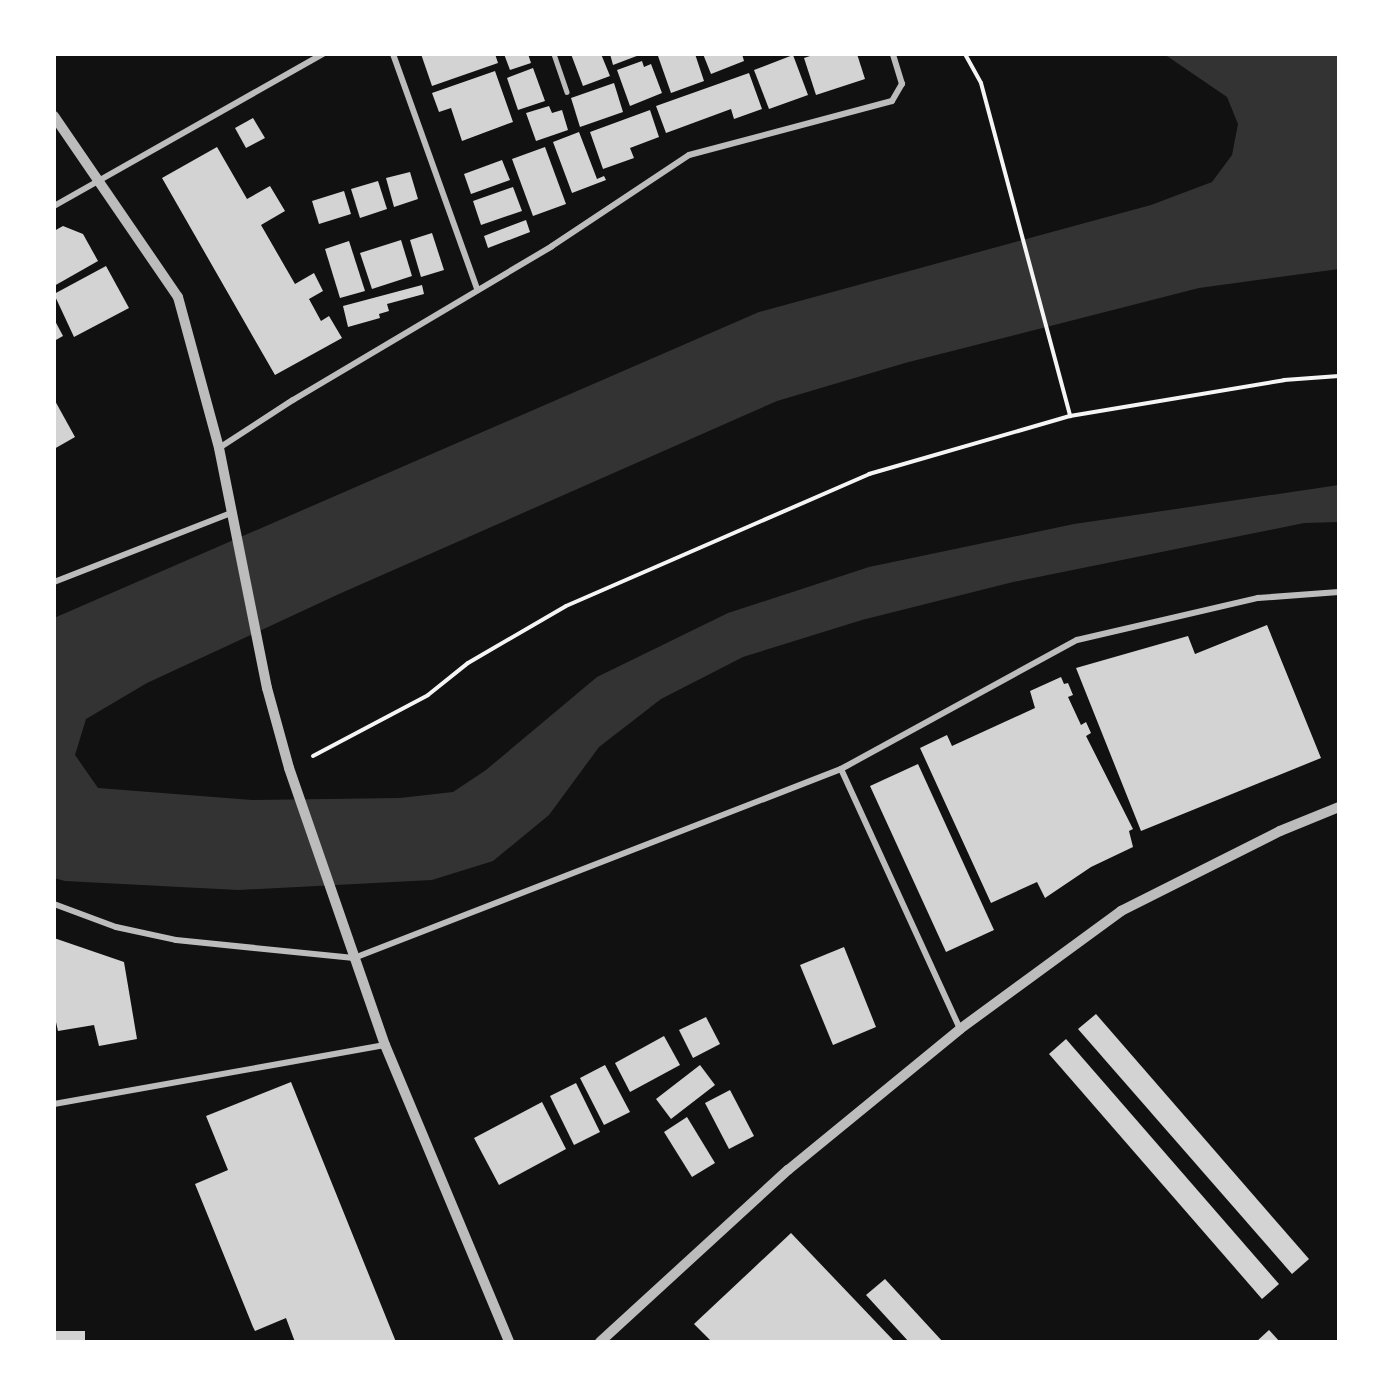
<!DOCTYPE html>
<html>
<head>
<meta charset="utf-8">
<style>
	body { margin:0 }
	#map { position:relative; width:1393px; height:1396px; overflow:hidden; background:#111; font-family:"Varela Round",sans-serif }
	div>[style] { position:absolute }
	[style*='--x'] { left:calc(var(--x)*1px); top:calc(var(--y)*1px); width:calc(var(--w)*1px); rotate:calc(var(--a)*1deg) }
	.water>* { inset:0; background:#333 }
	.building>* { inset:0; background:#d3d3d3 }
	.path>* { height:4px; margin:-2px; padding:0 2px; transform-origin:2px; border-radius:2px; background:#f5f5f5 }
	.service>* { height:4.5px; margin:-2.25px; padding:0 2.25px; transform-origin:2.25px; border-radius:2.25px; background:#bcbcbc }
	.minor>* { height:6px; margin:-3px; padding:0 3px; transform-origin:3px; border-radius:3px; background:#bcbcbc }
	.tertiary>* { height:10px; margin:-5px; padding:0 5px; transform-origin:5px; border-radius:5px; background:#bcbcbc }
	span { translate:-50% -50%; white-space:nowrap; text-align:center; line-height:1.15; -webkit-text-stroke:5px #fff; paint-order:stroke }
	.frame { position:absolute; inset:0; border:56px solid #fff; pointer-events:none }
</style>
</head>
<body>
<div id="map">
	<div class="water">
		<div style="clip-path:polygon(1164px 54px,1339px 54px,1339px 269px,1199px 288px,905px 363px,777px 401px,339px 594px,147px 683px,86px 719px,75px 755px,98px 788px,252px 800px,400px 798px,453px 792px,486px 770px,597px 677px,728px 613px,869px 567px,1074px 524px,1339px 485px,1339px 522px,1304px 523px,1013px 582px,862px 620px,743px 657px,661px 699px,599px 747px,549px 815px,493px 861px,432px 880px,238px 890px,65px 881px,54px 878px,54px 618px,759px 312px,1151px 205px,1212px 182px,1232px 155px,1238px 124px,1227px 97px)"></div>
	</div>
	<div class="building">
		<div style="clip-path:polygon(421px 54px,495px 54px,498px 63px,432px 86px)"></div>
		<div style="clip-path:polygon(504px 54px,528px 54px,531px 63px,510px 70px)"></div>
		<div style="clip-path:polygon(571px 54px,601px 54px,610px 76px,583px 86px)"></div>
		<div style="clip-path:polygon(610px 54px,642px 54px,613px 65px)"></div>
		<div style="clip-path:polygon(664px 54px,695px 54px,704px 81px,671px 93px,658px 56px)"></div>
		<div style="clip-path:polygon(703px 54px,742px 54px,744px 61px,711px 74px)"></div>
		<div style="clip-path:polygon(816px 54px,857px 54px,865px 79px,816px 95px,804px 58px)"></div>
		<div style="clip-path:polygon(793px 55px,808px 95px,769px 109px,754px 70px)"></div>
		<div style="clip-path:polygon(642px 61px,644px 67px,651px 64px,662px 93px,630px 106px,617px 70px)"></div>
		<div style="clip-path:polygon(533px 68px,545px 101px,518px 110px,507px 78px)"></div>
		<div style="clip-path:polygon(495px 71px,513px 122px,462px 141px,451px 108px,439px 112px,432px 93px)"></div>
		<div style="clip-path:polygon(749px 73px,762px 109px,734px 119px,731px 109px,666px 133px,656px 106px)"></div>
		<div style="clip-path:polygon(614px 83px,623px 112px,580px 127px,571px 98px)"></div>
		<div style="clip-path:polygon(549px 106px,552px 113px,562px 110px,568px 130px,536px 141px,526px 113px)"></div>
		<div style="clip-path:polygon(650px 110px,659px 137px,630px 148px,634px 158px,603px 169px,590px 132px)"></div>
		<div style="clip-path:polygon(253px 118px,265px 138px,246px 148px,235px 128px)"></div>
		<div style="clip-path:polygon(579px 132px,597px 179px,604px 176px,606px 180px,572px 193px,553px 142px)"></div>
		<div style="clip-path:polygon(217px 147px,247px 199px,270px 186px,285px 211px,261px 225px,295px 284px,314px 273px,323px 291px,309px 299px,321px 321px,329px 316px,342px 338px,275px 375px,162px 178px)"></div>
		<div style="clip-path:polygon(545px 147px,566px 204px,533px 216px,512px 159px)"></div>
		<div style="clip-path:polygon(502px 160px,510px 180px,471px 194px,464px 174px)"></div>
		<div style="clip-path:polygon(410px 172px,418px 199px,394px 207px,386px 178px)"></div>
		<div style="clip-path:polygon(378px 181px,387px 209px,360px 218px,351px 189px)"></div>
		<div style="clip-path:polygon(513px 187px,522px 211px,481px 225px,473px 201px)"></div>
		<div style="clip-path:polygon(344px 191px,351px 214px,319px 224px,312px 201px)"></div>
		<div style="clip-path:polygon(526px 220px,530px 232px,488px 248px,484px 236px)"></div>
		<div style="clip-path:polygon(63px 226px,83px 234px,98px 261px,54px 286px,54px 231px)"></div>
		<div style="clip-path:polygon(432px 233px,444px 270px,421px 277px,410px 240px)"></div>
		<div style="clip-path:polygon(401px 240px,412px 276px,372px 289px,360px 253px)"></div>
		<div style="clip-path:polygon(349px 241px,365px 291px,340px 298px,325px 249px)"></div>
		<div style="clip-path:polygon(106px 266px,129px 308px,74px 337px,54px 294px)"></div>
		<div style="clip-path:polygon(422px 285px,424px 294px,387px 304px,389px 311px,379px 314px,380px 318px,348px 327px,343px 306px)"></div>
		<div style="clip-path:polygon(54px 319px,63px 336px,54px 341px)"></div>
		<div style="clip-path:polygon(54px 399px,75px 437px,54px 449px)"></div>
		<div style="clip-path:polygon(1267px 625px,1321px 758px,1141px 831px,1076px 668px,1188px 636px,1195px 654px)"></div>
		<div style="clip-path:polygon(1061px 677px,1064px 684px,1068px 683px,1073px 695px,1068px 697px,1081px 725px,1086px 722px,1091px 733px,1086px 736px,1133px 829px,1129px 831px,1133px 847px,1091px 867px,1045px 898px,1037px 882px,991px 903px,920px 748px,947px 735px,952px 746px,1035px 708px,1030px 691px)"></div>
		<div style="clip-path:polygon(918px 764px,994px 930px,946px 952px,870px 786px)"></div>
		<div style="clip-path:polygon(54px 938px,124px 962px,137px 1039px,99px 1046px,94px 1025px,58px 1031px,54px 1013px)"></div>
		<div style="clip-path:polygon(844px 947px,876px 1027px,833px 1045px,800px 965px)"></div>
		<div style="clip-path:polygon(1096px 1014px,1309px 1259px,1292px 1274px,1078px 1029px)"></div>
		<div style="clip-path:polygon(706px 1017px,720px 1044px,693px 1058px,679px 1030px)"></div>
		<div style="clip-path:polygon(664px 1036px,680px 1065px,630px 1092px,615px 1063px)"></div>
		<div style="clip-path:polygon(1066px 1039px,1279px 1284px,1262px 1299px,1049px 1054px)"></div>
		<div style="clip-path:polygon(605px 1065px,630px 1112px,604px 1125px,580px 1078px)"></div>
		<div style="clip-path:polygon(700px 1065px,715px 1085px,671px 1119px,656px 1099px)"></div>
		<div style="clip-path:polygon(291px 1082px,396px 1342px,295px 1342px,286px 1318px,255px 1331px,253px 1327px,195px 1184px,228px 1170px,206px 1116px)"></div>
		<div style="clip-path:polygon(576px 1083px,600px 1132px,574px 1145px,550px 1096px)"></div>
		<div style="clip-path:polygon(730px 1090px,754px 1136px,729px 1149px,705px 1103px)"></div>
		<div style="clip-path:polygon(542px 1102px,566px 1149px,499px 1185px,474px 1138px)"></div>
		<div style="clip-path:polygon(687px 1117px,715px 1163px,692px 1177px,664px 1132px)"></div>
		<div style="clip-path:polygon(791px 1233px,895px 1342px,712px 1342px,694px 1324px)"></div>
		<div style="clip-path:polygon(885px 1279px,943px 1342px,909px 1342px,866px 1295px)"></div>
		<div style="clip-path:polygon(1269px 1330px,1280px 1342px,1256px 1342px)"></div>
		<div style="clip-path:polygon(54px 1331px,85px 1331px,85px 1342px,54px 1342px)"></div>
	</div>
	<div class="path">
		<div style="--x:965;--y:54;--w:33;--a:61"></div>
		<div style="--x:981;--y:83;--w:345;--a:75"></div>
		<div style="--x:313;--y:756;--w:130;--a:-27.9"></div>
		<div style="--x:428;--y:695;--w:51;--a:-38.7"></div>
		<div style="--x:468;--y:663;--w:113;--a:-30.2"></div>
		<div style="--x:566;--y:606;--w:331;--a:-23.5"></div>
		<div style="--x:869;--y:474;--w:209;--a:-16.1"></div>
		<div style="--x:1070;--y:416;--w:217;--a:-9.5"></div>
		<div style="--x:1284;--y:380;--w:55;--a:-4.2"></div>
	</div>
	<div class="service">
		<div style="--x:554;--y:54;--w:40;--a:71.1"></div>
	</div>
	<div class="minor">
		<div style="--x:393;--y:54;--w:249;--a:70.3"></div>
		<div style="--x:54;--y:206;--w:309;--a:-29.5"></div>
		<div style="--x:219;--y:448;--w:88;--a:-33"></div>
		<div style="--x:293;--y:400;--w:301;--a:-30.7"></div>
		<div style="--x:552;--y:246;--w:164;--a:-33.6"></div>
		<div style="--x:689;--y:155;--w:210;--a:-14.9"></div>
		<div style="--x:892;--y:101;--w:20;--a:-60"></div>
		<div style="--x:902;--y:84;--w:31;--a:-107"></div>
		<div style="--x:54;--y:582;--w:190;--a:-21.3"></div>
		<div style="--x:841;--y:769;--w:286;--a:65.4"></div>
		<div style="--x:54;--y:904;--w:66;--a:20.4"></div>
		<div style="--x:116;--y:927;--w:61;--a:12.2"></div>
		<div style="--x:176;--y:940;--w:179;--a:5.8"></div>
		<div style="--x:354;--y:958;--w:522;--a:-21.21"></div>
		<div style="--x:841;--y:769;--w:269;--a:-28.7"></div>
		<div style="--x:1077;--y:640;--w:186;--a:-13.1"></div>
		<div style="--x:1258;--y:598;--w:81;--a:-4.2"></div>
		<div style="--x:54;--y:1104;--w:336;--a:-10.1"></div>
	</div>
	<div class="tertiary">
		<div style="--x:54;--y:116;--w:219;--a:55.6"></div>
		<div style="--x:178;--y:297;--w:156;--a:74.8"></div>
		<div style="--x:219;--y:448;--w:245;--a:78.7"></div>
		<div style="--x:267;--y:688;--w:83;--a:74.6"></div>
		<div style="--x:289;--y:768;--w:293;--a:70.9"></div>
		<div style="--x:385;--y:1045;--w:322;--a:67.3"></div>
		<div style="--x:600;--y:1342;--w:255;--a:-42.5"></div>
		<div style="--x:788;--y:1170;--w:222;--a:-39.3"></div>
		<div style="--x:960;--y:1029;--w:200;--a:-36.2"></div>
		<div style="--x:1121;--y:911;--w:178;--a:-26.7"></div>
		<div style="--x:1280;--y:831;--w:64;--a:-22.1"></div>
	</div>
	<div class="frame"></div>
</div>
</body>
</html>
